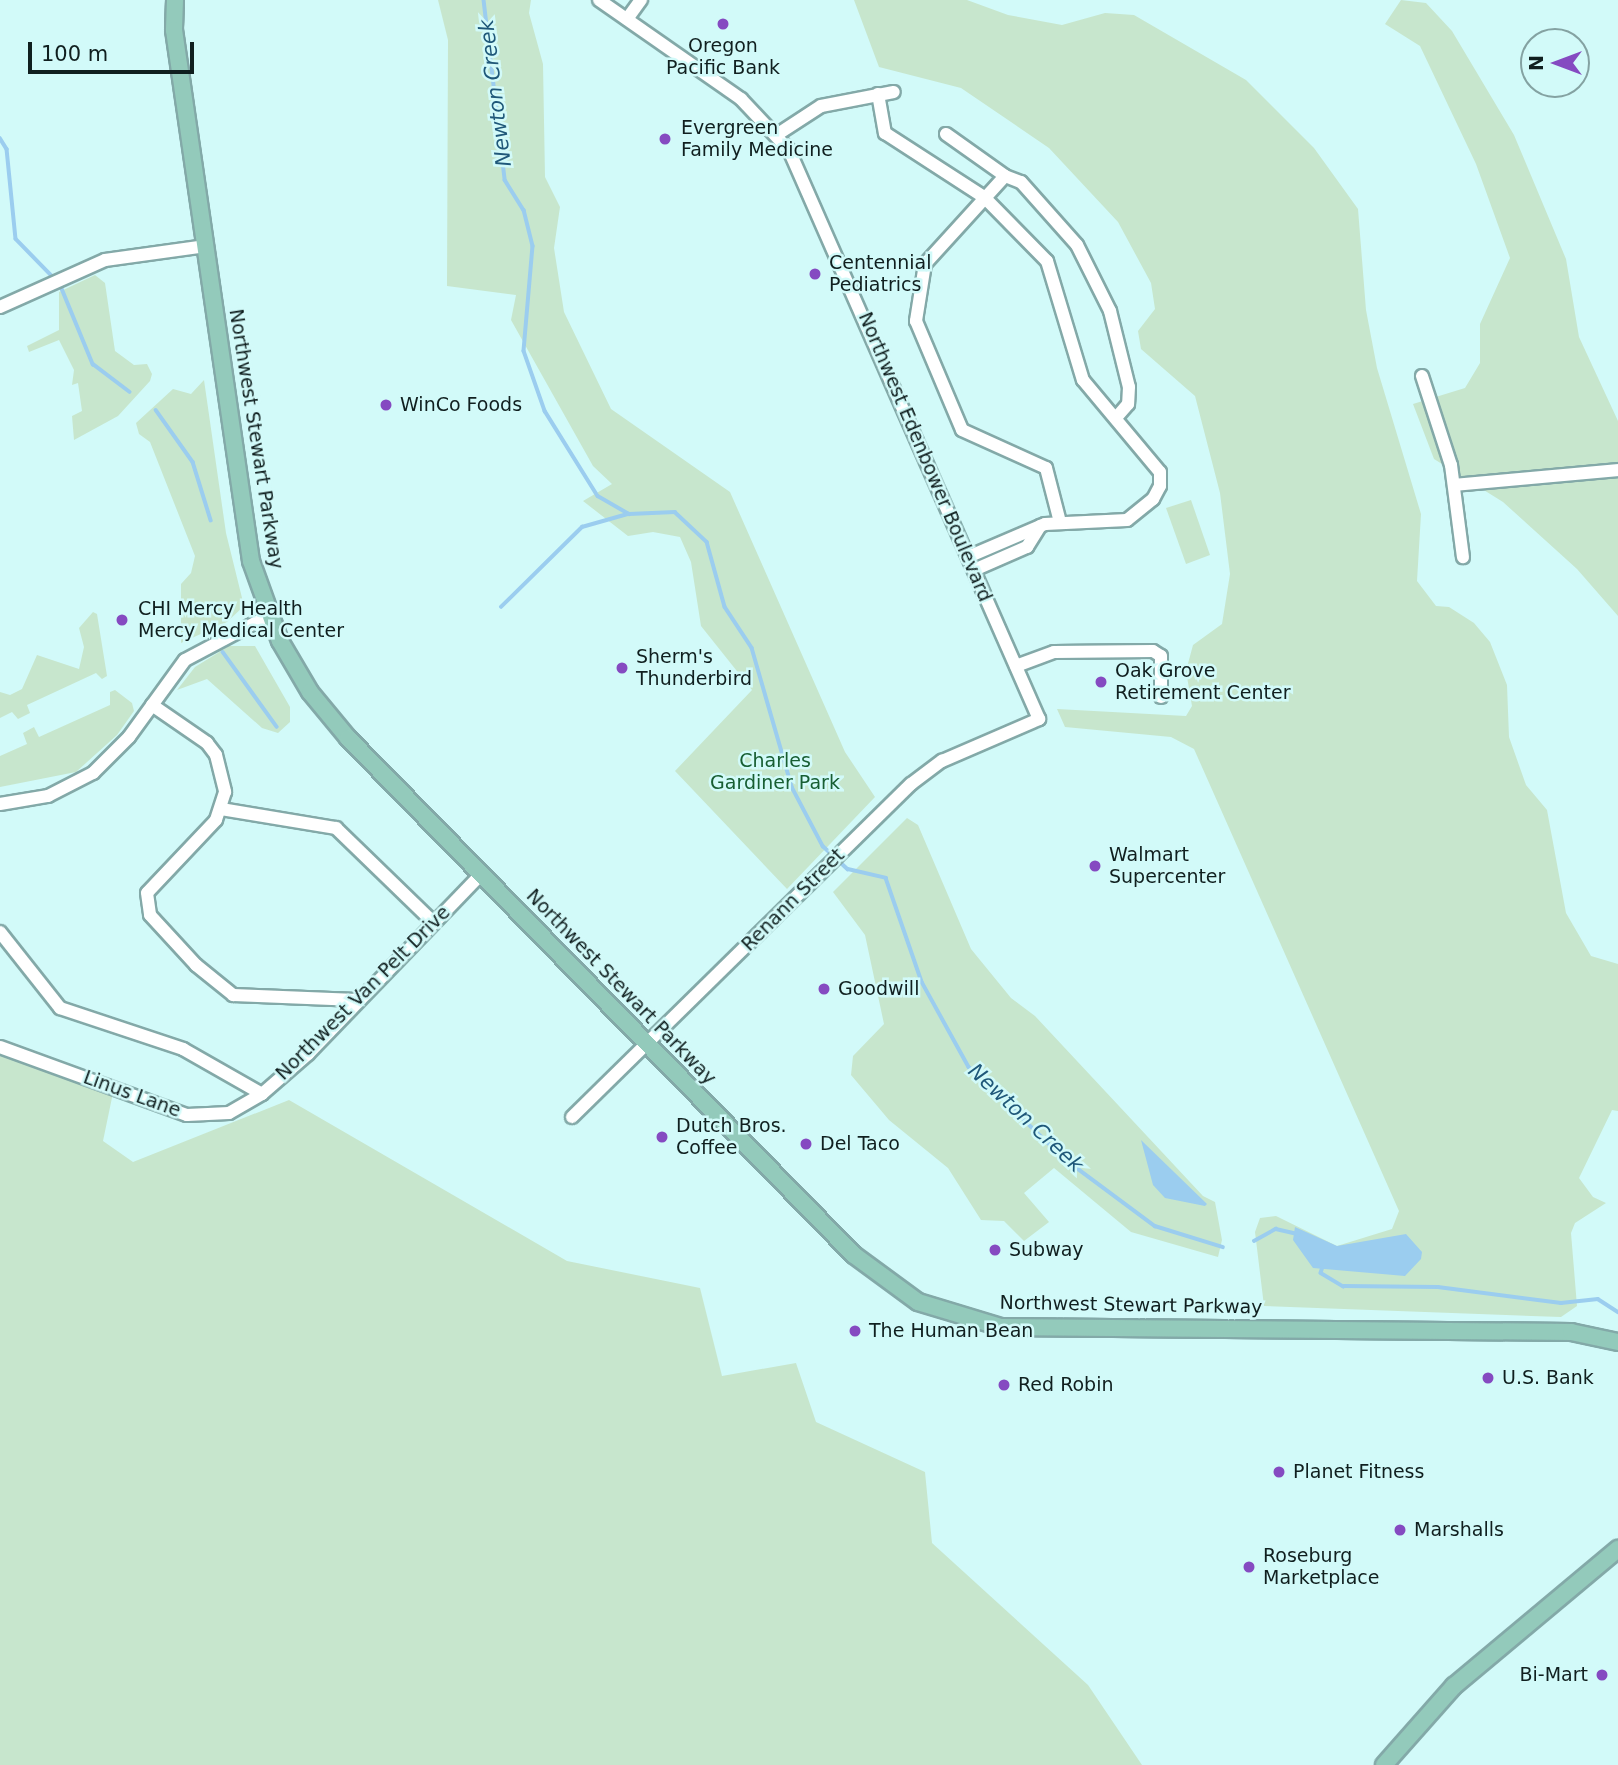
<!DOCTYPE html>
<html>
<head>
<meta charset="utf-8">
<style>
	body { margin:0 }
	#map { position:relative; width:1618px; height:1765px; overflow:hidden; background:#d2faf9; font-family:"DejaVu Sans",sans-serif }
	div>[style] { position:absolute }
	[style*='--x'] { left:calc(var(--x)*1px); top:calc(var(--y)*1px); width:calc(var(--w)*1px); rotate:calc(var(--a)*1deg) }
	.green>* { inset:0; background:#c7e6cd }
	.water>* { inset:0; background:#9bcdef }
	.stream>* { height:3.5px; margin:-1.75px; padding:0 1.75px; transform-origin:1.75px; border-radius:1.75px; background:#9bcdef }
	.roads { filter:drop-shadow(2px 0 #83a9a8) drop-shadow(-2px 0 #83a9a8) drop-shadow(0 2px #83a9a8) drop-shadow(0 -2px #83a9a8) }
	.minor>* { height:12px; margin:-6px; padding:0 6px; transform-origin:6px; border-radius:6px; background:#fff }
	.major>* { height:16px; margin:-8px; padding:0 8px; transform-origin:8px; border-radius:8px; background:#93cabb }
	.dots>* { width:19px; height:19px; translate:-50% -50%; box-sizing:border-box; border:4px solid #d2faf9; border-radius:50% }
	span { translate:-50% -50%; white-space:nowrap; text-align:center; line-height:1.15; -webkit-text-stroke:5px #d2faf9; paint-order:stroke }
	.poi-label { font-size:19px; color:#101f1f }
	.left { translate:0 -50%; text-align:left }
	.right { translate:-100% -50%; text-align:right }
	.street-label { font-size:19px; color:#101f1f }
	.park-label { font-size:19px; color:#175e32 }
	.water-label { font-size:21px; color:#1f5879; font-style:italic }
	.north { position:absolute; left:1520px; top:28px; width:70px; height:70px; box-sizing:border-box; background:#d2faf9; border:2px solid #84a2a2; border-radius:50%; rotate:270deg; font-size:19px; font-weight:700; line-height:28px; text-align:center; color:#101f1f }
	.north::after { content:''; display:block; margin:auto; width:24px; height:32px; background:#854ac1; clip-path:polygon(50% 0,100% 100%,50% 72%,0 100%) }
	.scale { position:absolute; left:28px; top:42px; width:166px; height:32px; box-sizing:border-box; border:4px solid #101f1f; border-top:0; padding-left:9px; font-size:21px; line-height:24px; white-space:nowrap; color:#101f1f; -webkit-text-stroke:5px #d2faf9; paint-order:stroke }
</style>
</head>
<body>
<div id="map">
	<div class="green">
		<div style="clip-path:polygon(438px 0,531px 0,529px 13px,543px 64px,545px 177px,560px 207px,554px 248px,564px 312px,611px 409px,730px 492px,845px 752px,875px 797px,787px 889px,675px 771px,752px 690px,701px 626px,691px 562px,680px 537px,653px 532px,628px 536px,583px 501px,612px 484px,593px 466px,511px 320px,516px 295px,447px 286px,448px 40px)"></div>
		<div style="clip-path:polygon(854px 0,967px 0,1008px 15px,1062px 25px,1105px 13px,1134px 15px,1246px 80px,1314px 148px,1358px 209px,1366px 310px,1377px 368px,1421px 514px,1417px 581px,1436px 606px,1449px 607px,1474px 623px,1490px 642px,1507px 685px,1509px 737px,1526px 785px,1547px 810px,1566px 913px,1591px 956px,1618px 964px,1618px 1111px,1612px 1110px,1579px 1178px,1593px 1197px,1606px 1203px,1575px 1223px,1571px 1233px,1577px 1306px,1561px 1317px,1264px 1306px,1255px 1232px,1260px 1218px,1276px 1216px,1337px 1246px,1392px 1229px,1399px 1211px,1194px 749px,1171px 737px,1065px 727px,1057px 709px,1186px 716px,1192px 706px,1186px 671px,1193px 645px,1222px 624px,1230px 574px,1220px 493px,1195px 396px,1141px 349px,1138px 331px,1155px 309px,1151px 283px,1118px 222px,1049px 148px,961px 88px,879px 67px)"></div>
		<div style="clip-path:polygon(1401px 0,1426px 3px,1452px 31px,1514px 135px,1566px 259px,1579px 337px,1618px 421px,1618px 616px,1577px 569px,1503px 502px,1434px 459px,1413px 404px,1465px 388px,1480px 363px,1480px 324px,1510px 258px,1476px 164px,1420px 46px,1385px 24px)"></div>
		<div style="clip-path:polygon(95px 275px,105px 283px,115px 351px,134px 365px,147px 364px,152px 374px,150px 381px,118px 416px,74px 440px,72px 416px,82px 411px,78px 383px,72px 385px,74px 370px,59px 340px,29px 352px,27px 346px,59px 330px,59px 292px)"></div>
		<div style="clip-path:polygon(204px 380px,226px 533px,244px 606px,227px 622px,181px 643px,181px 584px,191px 573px,195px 556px,150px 442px,139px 434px,136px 423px,173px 389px,191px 394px)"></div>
		<div style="clip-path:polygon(1191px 500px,1210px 555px,1186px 564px,1166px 508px)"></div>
		<div style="clip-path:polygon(93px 612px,97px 614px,107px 676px,102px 679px,96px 673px,27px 705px,30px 713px,18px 719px,12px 712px,0 718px,0 692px,10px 695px,22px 689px,37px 655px,79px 669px,84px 647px,79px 628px)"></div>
		<div style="clip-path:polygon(229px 646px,255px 646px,290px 707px,290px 722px,278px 733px,262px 728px,207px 679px,177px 690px,195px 667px)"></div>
		<div style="clip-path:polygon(115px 690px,132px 703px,134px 711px,117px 735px,76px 772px,0 787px,0 756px,27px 744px,23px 733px,34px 727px,39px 737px,110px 705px,110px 692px)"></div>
		<div style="clip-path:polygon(907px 818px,918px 825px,971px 949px,1011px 998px,1035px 1016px,1203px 1196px,1215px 1202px,1222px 1240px,1218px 1257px,1131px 1232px,1054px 1168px,1024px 1193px,1049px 1222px,1024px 1241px,1004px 1221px,981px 1220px,948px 1168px,889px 1120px,851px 1075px,853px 1056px,884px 1024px,865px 935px,833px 892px)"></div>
		<div style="clip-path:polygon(0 1055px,114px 1088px,103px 1141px,133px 1162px,289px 1100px,567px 1261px,700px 1288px,722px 1376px,796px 1363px,816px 1422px,925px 1472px,932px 1543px,1088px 1685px,1142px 1765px,0 1765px)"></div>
	</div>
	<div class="water">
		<div style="clip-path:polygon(1141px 1140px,1207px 1204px,1205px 1206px,1165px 1198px,1153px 1185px)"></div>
		<div style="clip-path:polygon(1295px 1227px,1337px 1246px,1406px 1234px,1422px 1252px,1421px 1259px,1405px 1276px,1313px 1268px,1293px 1240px)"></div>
	</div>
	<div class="stream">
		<div style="--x:484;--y:0;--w:181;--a:83.3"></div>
		<div style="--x:505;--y:180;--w:36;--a:58"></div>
		<div style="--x:524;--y:210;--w:37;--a:76"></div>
		<div style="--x:533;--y:246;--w:105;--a:94.9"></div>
		<div style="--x:524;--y:351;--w:64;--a:70.7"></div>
		<div style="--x:545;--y:411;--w:100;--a:58.1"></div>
		<div style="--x:598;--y:496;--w:36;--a:30"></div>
		<div style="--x:629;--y:514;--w:46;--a:-2.5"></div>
		<div style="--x:675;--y:512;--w:44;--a:43.2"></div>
		<div style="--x:707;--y:542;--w:67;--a:74.5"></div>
		<div style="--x:725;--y:607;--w:49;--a:56.6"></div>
		<div style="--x:752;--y:648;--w:145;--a:73.9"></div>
		<div style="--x:792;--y:787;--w:67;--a:62.3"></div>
		<div style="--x:823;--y:846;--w:34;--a:43"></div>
		<div style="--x:848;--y:869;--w:39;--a:13"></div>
		<div style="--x:886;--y:878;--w:110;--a:70.9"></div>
		<div style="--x:922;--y:982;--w:97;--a:61.1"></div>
		<div style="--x:969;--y:1067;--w:134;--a:43.8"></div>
		<div style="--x:1066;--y:1160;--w:111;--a:36.6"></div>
		<div style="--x:1155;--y:1226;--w:71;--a:17.2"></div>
		<div style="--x:0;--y:138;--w:13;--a:58"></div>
		<div style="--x:7;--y:149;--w:90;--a:84.3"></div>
		<div style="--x:16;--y:239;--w:56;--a:45.7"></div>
		<div style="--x:60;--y:284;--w:87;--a:67.6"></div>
		<div style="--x:93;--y:364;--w:46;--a:37.1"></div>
		<div style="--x:156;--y:410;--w:64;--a:54.6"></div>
		<div style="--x:193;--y:462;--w:61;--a:72.8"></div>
		<div style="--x:501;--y:607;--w:114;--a:-44.6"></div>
		<div style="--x:582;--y:527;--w:48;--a:-15.8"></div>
		<div style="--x:223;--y:652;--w:92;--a:54.2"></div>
		<div style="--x:1254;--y:1241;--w:25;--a:-29"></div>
		<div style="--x:1276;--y:1229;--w:23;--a:13"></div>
		<div style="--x:1323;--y:1267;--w:6;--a:108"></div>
		<div style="--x:1321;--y:1273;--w:26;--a:31"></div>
		<div style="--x:1343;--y:1286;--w:95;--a:0.6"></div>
		<div style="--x:1438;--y:1287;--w:124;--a:7.4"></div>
		<div style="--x:1561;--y:1303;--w:37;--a:-6"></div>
		<div style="--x:1598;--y:1299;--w:24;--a:33"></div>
	</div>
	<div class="roads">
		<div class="minor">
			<div style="--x:627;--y:19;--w:24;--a:-54"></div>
			<div style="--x:878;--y:94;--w:40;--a:80"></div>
			<div style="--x:885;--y:133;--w:118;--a:32.9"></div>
			<div style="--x:984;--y:197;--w:90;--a:45.5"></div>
			<div style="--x:1047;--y:261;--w:124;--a:73.2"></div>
			<div style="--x:1083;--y:380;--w:120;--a:50.1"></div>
			<div style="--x:1160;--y:472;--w:14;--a:90"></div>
			<div style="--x:1160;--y:486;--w:15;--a:118"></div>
			<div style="--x:1153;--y:499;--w:33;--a:141"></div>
			<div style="--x:1127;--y:520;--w:82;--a:177.2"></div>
			<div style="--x:1045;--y:524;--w:84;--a:156.8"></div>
			<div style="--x:778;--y:134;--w:51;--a:-33.1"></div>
			<div style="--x:821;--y:106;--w:74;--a:-10.9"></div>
			<div style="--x:946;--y:134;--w:72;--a:35.4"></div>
			<div style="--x:1005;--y:176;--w:17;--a:21"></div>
			<div style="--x:1021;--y:182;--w:84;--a:48.4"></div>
			<div style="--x:1077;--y:245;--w:74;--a:63.4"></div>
			<div style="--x:1110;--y:311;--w:78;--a:76"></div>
			<div style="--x:1129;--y:387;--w:17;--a:93"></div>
			<div style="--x:1128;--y:404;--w:18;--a:131"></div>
			<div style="--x:1005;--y:176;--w:119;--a:132.3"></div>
			<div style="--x:925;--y:264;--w:58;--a:99"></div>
			<div style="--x:916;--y:321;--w:118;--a:67.1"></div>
			<div style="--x:962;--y:430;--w:92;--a:24.3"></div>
			<div style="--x:1046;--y:468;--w:56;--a:75.5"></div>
			<div style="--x:0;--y:307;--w:115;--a:-24.1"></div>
			<div style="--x:105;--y:260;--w:102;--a:-7.9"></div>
			<div style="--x:1422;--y:376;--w:94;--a:72"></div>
			<div style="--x:1451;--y:465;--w:93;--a:82.6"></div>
			<div style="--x:1454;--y:485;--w:165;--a:-5.2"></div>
			<div style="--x:974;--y:570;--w:58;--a:-23.5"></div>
			<div style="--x:1027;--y:547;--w:25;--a:-58"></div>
			<div style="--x:1016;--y:666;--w:40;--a:-20.2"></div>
			<div style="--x:1054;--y:652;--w:99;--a:-0.6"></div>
			<div style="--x:1153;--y:651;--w:9;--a:32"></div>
			<div style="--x:1161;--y:656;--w:41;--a:90"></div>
			<div style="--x:152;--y:705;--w:67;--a:34.6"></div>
			<div style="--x:207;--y:743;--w:15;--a:53"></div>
			<div style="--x:216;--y:755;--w:38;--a:76"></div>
			<div style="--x:225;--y:792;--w:29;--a:108"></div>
			<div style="--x:216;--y:820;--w:100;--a:133.4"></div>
			<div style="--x:147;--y:893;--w:22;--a:82"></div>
			<div style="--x:150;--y:915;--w:68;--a:47.4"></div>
			<div style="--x:196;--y:965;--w:48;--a:39"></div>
			<div style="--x:233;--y:995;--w:124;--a:2.3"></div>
			<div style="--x:0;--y:804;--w:49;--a:-9.5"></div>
			<div style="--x:48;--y:796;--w:51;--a:-27.1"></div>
			<div style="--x:93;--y:773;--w:51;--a:-45"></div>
			<div style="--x:129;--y:737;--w:95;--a:-54"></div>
			<div style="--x:185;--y:660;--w:94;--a:-27.9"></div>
			<div style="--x:221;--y:809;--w:117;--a:9.4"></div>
			<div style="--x:336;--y:828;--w:135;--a:44.1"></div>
			<div style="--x:0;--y:932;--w:97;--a:51.7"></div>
			<div style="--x:60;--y:1008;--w:130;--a:18.4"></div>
			<div style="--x:183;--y:1049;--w:91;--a:29.7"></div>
			<div style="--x:262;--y:1094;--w:61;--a:-41"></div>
			<div style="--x:308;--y:1054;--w:250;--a:-46.1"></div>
			<div style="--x:0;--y:1047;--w:199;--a:20"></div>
			<div style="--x:187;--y:1115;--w:42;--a:-2.7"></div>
			<div style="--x:229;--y:1113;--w:38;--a:-30"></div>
			<div style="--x:572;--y:1117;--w:475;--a:-44.5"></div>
			<div style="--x:911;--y:784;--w:39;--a:-37"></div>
			<div style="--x:942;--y:761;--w:106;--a:-23.4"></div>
			<div style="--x:1039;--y:719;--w:621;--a:-113.72"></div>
			<div style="--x:789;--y:150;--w:70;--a:-133.3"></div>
			<div style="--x:741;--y:99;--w:173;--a:-145.1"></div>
		</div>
		<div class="major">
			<div style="--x:175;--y:0;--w:30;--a:92"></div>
			<div style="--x:174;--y:30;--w:537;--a:81.75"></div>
			<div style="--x:251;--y:561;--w:85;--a:70.1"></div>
			<div style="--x:280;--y:641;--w:59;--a:59.5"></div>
			<div style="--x:310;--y:692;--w:60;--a:50.4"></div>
			<div style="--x:348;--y:738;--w:723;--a:45.62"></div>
			<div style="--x:854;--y:1255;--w:79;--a:36.3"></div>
			<div style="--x:918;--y:1302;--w:87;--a:16.8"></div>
			<div style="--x:1001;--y:1327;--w:570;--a:0.5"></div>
			<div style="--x:1571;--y:1332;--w:48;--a:12"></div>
			<div style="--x:1384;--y:1765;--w:106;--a:-48.5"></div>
			<div style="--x:1454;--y:1686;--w:214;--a:-39.9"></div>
		</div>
	</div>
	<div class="dots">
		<div style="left:723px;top:24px;background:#854ac1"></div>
		<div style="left:665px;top:139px;background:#854ac1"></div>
		<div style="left:815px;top:274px;background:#854ac1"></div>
		<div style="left:386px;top:405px;background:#854ac1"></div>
		<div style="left:122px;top:620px;background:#854ac1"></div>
		<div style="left:622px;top:668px;background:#854ac1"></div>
		<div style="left:1101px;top:682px;background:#854ac1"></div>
		<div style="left:1095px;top:866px;background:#854ac1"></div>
		<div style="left:824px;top:989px;background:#854ac1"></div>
		<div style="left:662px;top:1137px;background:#854ac1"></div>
		<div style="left:806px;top:1144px;background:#854ac1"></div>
		<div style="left:995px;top:1250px;background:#854ac1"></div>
		<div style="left:855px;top:1331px;background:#854ac1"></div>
		<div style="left:1488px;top:1378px;background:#854ac1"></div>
		<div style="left:1004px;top:1385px;background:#854ac1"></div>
		<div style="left:1279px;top:1472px;background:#854ac1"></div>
		<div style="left:1400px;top:1530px;background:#854ac1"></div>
		<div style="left:1249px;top:1567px;background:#854ac1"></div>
		<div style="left:1602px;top:1675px;background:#854ac1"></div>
	</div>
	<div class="poi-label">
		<span style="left:723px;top:57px">Oregon<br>Pacific Bank</span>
		<span class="left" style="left:681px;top:139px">Evergreen<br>Family Medicine</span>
		<span class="left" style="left:829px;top:274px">Centennial<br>Pediatrics</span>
		<span class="left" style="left:400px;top:405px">WinCo Foods</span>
		<span class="left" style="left:138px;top:620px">CHI Mercy Health<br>Mercy Medical Center</span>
		<span class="left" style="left:636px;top:668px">Sherm's<br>Thunderbird</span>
		<span class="left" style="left:1115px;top:682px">Oak Grove<br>Retirement Center</span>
		<span class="left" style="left:1109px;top:866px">Walmart<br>Supercenter</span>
		<span class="left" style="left:838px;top:989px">Goodwill</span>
		<span class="left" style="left:676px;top:1137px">Dutch Bros.<br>Coffee</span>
		<span class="left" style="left:820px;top:1144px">Del Taco</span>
		<span class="left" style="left:1009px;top:1250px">Subway</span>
		<span class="left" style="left:869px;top:1331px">The Human Bean</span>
		<span class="left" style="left:1502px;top:1378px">U.S. Bank</span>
		<span class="left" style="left:1018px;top:1385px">Red Robin</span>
		<span class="left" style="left:1293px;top:1472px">Planet Fitness</span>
		<span class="left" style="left:1414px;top:1530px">Marshalls</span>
		<span class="left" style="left:1263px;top:1567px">Roseburg<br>Marketplace</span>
		<span class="right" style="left:1588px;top:1675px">Bi-Mart</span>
	</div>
	<div class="street-label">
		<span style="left:256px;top:439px;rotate:81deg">Northwest Stewart Parkway</span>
		<span style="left:925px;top:457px;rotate:67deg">Northwest Edenbower Boulevard</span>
		<span style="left:793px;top:900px;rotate:-45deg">Renann Street</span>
		<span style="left:621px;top:987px;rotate:46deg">Northwest Stewart Parkway</span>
		<span style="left:363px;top:993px;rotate:-45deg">Northwest Van Pelt Drive</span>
		<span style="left:132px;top:1094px;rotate:20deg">Linus Lane</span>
		<span style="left:1131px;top:1305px;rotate:1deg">Northwest Stewart Parkway</span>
	</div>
	<div class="park-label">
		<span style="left:775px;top:772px">Charles<br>Gardiner Park</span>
	</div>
	<div class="water-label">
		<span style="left:495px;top:93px;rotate:-97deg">Newton Creek</span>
		<span style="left:1026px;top:1118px;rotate:43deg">Newton Creek</span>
	</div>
	<div class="north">N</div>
	<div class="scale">100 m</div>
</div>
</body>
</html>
